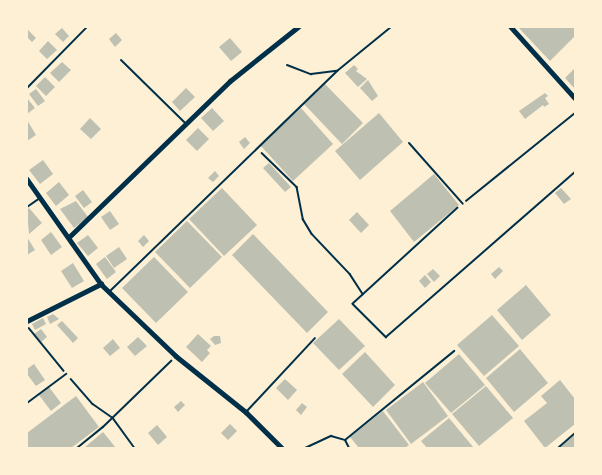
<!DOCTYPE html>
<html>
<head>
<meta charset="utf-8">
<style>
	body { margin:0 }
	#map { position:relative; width:602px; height:475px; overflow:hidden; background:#fdf0d5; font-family:Manrope,sans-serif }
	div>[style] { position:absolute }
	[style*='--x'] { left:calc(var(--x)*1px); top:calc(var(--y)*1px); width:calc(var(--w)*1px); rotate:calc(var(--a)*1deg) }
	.building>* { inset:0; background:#bec0b2 }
	.path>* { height:1.5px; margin:-0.75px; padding:0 0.75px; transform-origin:0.75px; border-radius:0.75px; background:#003049 }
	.service>* { height:2px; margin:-1px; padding:0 1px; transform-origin:1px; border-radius:1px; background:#003049 }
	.minor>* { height:4.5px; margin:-2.25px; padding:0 2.25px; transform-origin:2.25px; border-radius:2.25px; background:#003049 }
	span { translate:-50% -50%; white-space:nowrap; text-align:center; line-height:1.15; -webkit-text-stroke:6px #fdf0d5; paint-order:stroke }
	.frame { position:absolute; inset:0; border:28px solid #fdf0d5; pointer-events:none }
</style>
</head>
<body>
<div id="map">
	<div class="building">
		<div style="clip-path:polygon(518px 27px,575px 27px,575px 36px,550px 61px)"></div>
		<div style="clip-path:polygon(62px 28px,69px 36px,63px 42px,55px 34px)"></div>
		<div style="clip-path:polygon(28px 30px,36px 38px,32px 42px,27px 37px)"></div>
		<div style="clip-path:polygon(116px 33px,122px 40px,115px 47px,109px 39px)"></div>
		<div style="clip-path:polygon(230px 38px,242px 52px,231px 61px,219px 47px)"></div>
		<div style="clip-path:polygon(48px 41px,57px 50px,47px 59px,39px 51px)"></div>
		<div style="clip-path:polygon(62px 62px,71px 70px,59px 82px,50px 73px)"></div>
		<div style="clip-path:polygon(354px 65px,358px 69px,356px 71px,367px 79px,358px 87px,345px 73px)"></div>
		<div style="clip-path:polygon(575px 68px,575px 89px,565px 78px)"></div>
		<div style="clip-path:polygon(45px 77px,55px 87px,46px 96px,36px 86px)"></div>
		<div style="clip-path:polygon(368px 80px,378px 96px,372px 101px,360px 88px)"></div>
		<div style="clip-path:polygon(325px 84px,363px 123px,342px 144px,304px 104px)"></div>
		<div style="clip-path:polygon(186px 88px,195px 97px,180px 111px,172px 102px)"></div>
		<div style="clip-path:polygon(36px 89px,45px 101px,38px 106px,29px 94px)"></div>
		<div style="clip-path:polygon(545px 93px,548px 96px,545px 98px,549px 104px,544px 107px,543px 105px,525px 119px,519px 111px)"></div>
		<div style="clip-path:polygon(27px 98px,35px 108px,27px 114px)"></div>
		<div style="clip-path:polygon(212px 108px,224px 121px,213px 131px,201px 118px)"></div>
		<div style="clip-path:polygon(301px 108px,333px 144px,293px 181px,260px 145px)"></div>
		<div style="clip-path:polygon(379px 113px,403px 142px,360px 180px,335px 151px)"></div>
		<div style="clip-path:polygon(90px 118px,101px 129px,91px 139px,80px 129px)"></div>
		<div style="clip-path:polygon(27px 120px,36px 135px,27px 141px)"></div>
		<div style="clip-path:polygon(198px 128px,209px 139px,197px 151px,186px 140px)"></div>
		<div style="clip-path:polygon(245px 137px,250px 143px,244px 149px,239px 142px)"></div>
		<div style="clip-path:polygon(43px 160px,53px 174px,40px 184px,29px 170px)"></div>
		<div style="clip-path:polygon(269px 163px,291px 187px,285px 192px,263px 168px)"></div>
		<div style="clip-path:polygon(215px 171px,219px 176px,213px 182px,208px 178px)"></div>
		<div style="clip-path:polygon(434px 174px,459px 205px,414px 242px,390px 211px)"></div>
		<div style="clip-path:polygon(59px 182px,69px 195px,56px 206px,46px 193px)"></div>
		<div style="clip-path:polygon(222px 188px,257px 225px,224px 256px,189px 219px)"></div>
		<div style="clip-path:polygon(561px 188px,571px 199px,564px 204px,555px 193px)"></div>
		<div style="clip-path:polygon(83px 190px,92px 202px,84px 208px,75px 196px)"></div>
		<div style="clip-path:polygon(76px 201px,88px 217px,74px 228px,60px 209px)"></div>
		<div style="clip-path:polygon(29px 208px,42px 223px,29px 234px,27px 210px)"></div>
		<div style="clip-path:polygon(110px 211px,119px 224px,110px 230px,101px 217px)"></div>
		<div style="clip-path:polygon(357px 212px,369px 225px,361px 233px,349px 220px)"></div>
		<div style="clip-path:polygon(187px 221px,222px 257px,190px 288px,155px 252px)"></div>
		<div style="clip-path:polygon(51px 232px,62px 247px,51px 255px,41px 240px)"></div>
		<div style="clip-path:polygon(253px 234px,328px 312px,307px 333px,232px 255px)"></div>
		<div style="clip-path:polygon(88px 235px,98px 248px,88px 256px,77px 243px)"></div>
		<div style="clip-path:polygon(144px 235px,149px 241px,143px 247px,138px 241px)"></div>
		<div style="clip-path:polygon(27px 237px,35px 250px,27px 255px)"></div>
		<div style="clip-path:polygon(119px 247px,127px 259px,114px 268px,106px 256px)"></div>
		<div style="clip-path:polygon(105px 257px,116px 272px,107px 279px,96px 264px)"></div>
		<div style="clip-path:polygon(154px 257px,188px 292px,156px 323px,122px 288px)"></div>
		<div style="clip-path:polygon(73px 263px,84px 281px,72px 288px,61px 271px)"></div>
		<div style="clip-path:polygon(499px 267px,503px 271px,495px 279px,491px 274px)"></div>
		<div style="clip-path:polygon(433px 269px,440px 276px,434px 282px,427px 274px)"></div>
		<div style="clip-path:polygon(425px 275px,431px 282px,425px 288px,419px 281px)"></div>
		<div style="clip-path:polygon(526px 285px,551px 315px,522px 340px,497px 310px)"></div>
		<div style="clip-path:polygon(53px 314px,59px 319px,50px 324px,47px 317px)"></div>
		<div style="clip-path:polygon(492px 315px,519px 346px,484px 376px,457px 345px)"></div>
		<div style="clip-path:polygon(43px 318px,46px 324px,35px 330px,32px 324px)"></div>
		<div style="clip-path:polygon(339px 319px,365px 346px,339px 370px,313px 343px)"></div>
		<div style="clip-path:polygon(62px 321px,78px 338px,73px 343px,57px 325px)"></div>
		<div style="clip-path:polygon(41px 329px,47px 337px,41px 342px,34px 334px)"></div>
		<div style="clip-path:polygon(198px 334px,211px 346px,207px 350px,210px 353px,202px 362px,186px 347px)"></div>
		<div style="clip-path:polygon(214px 336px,220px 336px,221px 343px,215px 345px,210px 339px)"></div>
		<div style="clip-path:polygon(138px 337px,147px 346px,135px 356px,127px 347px)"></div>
		<div style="clip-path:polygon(113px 339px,120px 348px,110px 356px,103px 348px)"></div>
		<div style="clip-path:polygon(520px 349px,548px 383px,514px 412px,486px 378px)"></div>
		<div style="clip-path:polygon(365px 352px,395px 385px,373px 407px,342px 374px)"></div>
		<div style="clip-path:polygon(459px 354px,485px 385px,451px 413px,425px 383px)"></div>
		<div style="clip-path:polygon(34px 364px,45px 380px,36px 386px,27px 374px,27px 369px)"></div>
		<div style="clip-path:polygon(285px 379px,297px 390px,288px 400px,276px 388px)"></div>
		<div style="clip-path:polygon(560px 380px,575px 399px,575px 424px,545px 448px,524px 421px,547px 403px,541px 396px)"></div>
		<div style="clip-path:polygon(423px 382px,448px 416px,411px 444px,386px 410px)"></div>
		<div style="clip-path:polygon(486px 386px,513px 418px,479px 446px,452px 414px)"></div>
		<div style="clip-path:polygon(49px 387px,61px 403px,51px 411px,39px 395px)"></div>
		<div style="clip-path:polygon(76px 396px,99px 427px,71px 448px,27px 448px,27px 433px)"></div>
		<div style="clip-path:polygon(181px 401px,185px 405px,178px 412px,174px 407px)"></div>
		<div style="clip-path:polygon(302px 403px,307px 407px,301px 415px,296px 410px)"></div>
		<div style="clip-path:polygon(383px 411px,409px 445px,405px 448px,359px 448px,350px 437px)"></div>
		<div style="clip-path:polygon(449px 418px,474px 448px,427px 448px,421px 441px)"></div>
		<div style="clip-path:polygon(230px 424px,237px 431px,228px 440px,221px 433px)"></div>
		<div style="clip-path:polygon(157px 425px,167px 437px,158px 445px,148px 433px)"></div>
		<div style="clip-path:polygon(103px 432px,116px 448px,84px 448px)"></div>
		<div style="clip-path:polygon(575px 435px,575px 448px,559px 448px)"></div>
	</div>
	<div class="path">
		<div style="--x:262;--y:153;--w:49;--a:44.2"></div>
		<div style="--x:297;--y:187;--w:33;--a:79"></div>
		<div style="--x:303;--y:219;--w:17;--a:59"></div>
		<div style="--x:312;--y:234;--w:55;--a:46.5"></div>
		<div style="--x:350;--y:274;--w:24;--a:57"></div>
		<div style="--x:466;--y:201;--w:140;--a:-38.9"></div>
		<div style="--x:458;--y:208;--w:142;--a:137.6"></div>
		<div style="--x:353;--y:304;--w:47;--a:45"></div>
		<div style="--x:386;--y:337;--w:251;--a:-41.1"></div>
		<div style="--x:29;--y:328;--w:55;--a:50.9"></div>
		<div style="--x:71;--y:379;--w:33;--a:49"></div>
		<div style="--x:93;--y:404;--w:24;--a:35"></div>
		<div style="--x:113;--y:418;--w:37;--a:54"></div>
		<div style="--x:77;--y:448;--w:33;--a:-39"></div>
		<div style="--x:103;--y:427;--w:95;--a:-44.1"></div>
		<div style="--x:558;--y:448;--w:23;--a:-41"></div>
	</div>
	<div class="service">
		<div style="--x:121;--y:60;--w:90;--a:44.5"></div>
		<div style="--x:287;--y:65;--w:26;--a:21"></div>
		<div style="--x:311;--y:74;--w:26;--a:-7"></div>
		<div style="--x:27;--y:88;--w:86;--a:-45.5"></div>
		<div style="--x:409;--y:143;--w:81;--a:48.5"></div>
		<div style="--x:27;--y:207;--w:16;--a:-35"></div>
		<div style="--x:109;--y:292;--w:318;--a:-44.1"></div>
		<div style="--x:337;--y:71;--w:70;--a:-39.2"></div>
		<div style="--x:27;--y:403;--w:49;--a:-36.6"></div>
		<div style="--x:246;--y:412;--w:101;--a:-47"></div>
		<div style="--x:345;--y:440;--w:141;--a:-39.2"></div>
		<div style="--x:305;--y:448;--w:29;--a:-25"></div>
		<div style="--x:331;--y:436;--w:15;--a:16"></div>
		<div style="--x:345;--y:440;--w:9;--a:63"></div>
	</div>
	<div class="minor">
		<div style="--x:511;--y:27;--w:96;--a:48"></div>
		<div style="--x:27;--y:179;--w:128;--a:54.8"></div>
		<div style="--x:101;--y:284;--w:104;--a:43.8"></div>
		<div style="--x:176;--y:356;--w:90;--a:38.7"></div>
		<div style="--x:246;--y:412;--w:51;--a:45"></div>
		<div style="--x:69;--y:237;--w:224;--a:-44.1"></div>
		<div style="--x:230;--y:81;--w:87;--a:-38.5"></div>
		<div style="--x:27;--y:321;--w:83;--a:-26.6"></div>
	</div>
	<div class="frame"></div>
</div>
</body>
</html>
